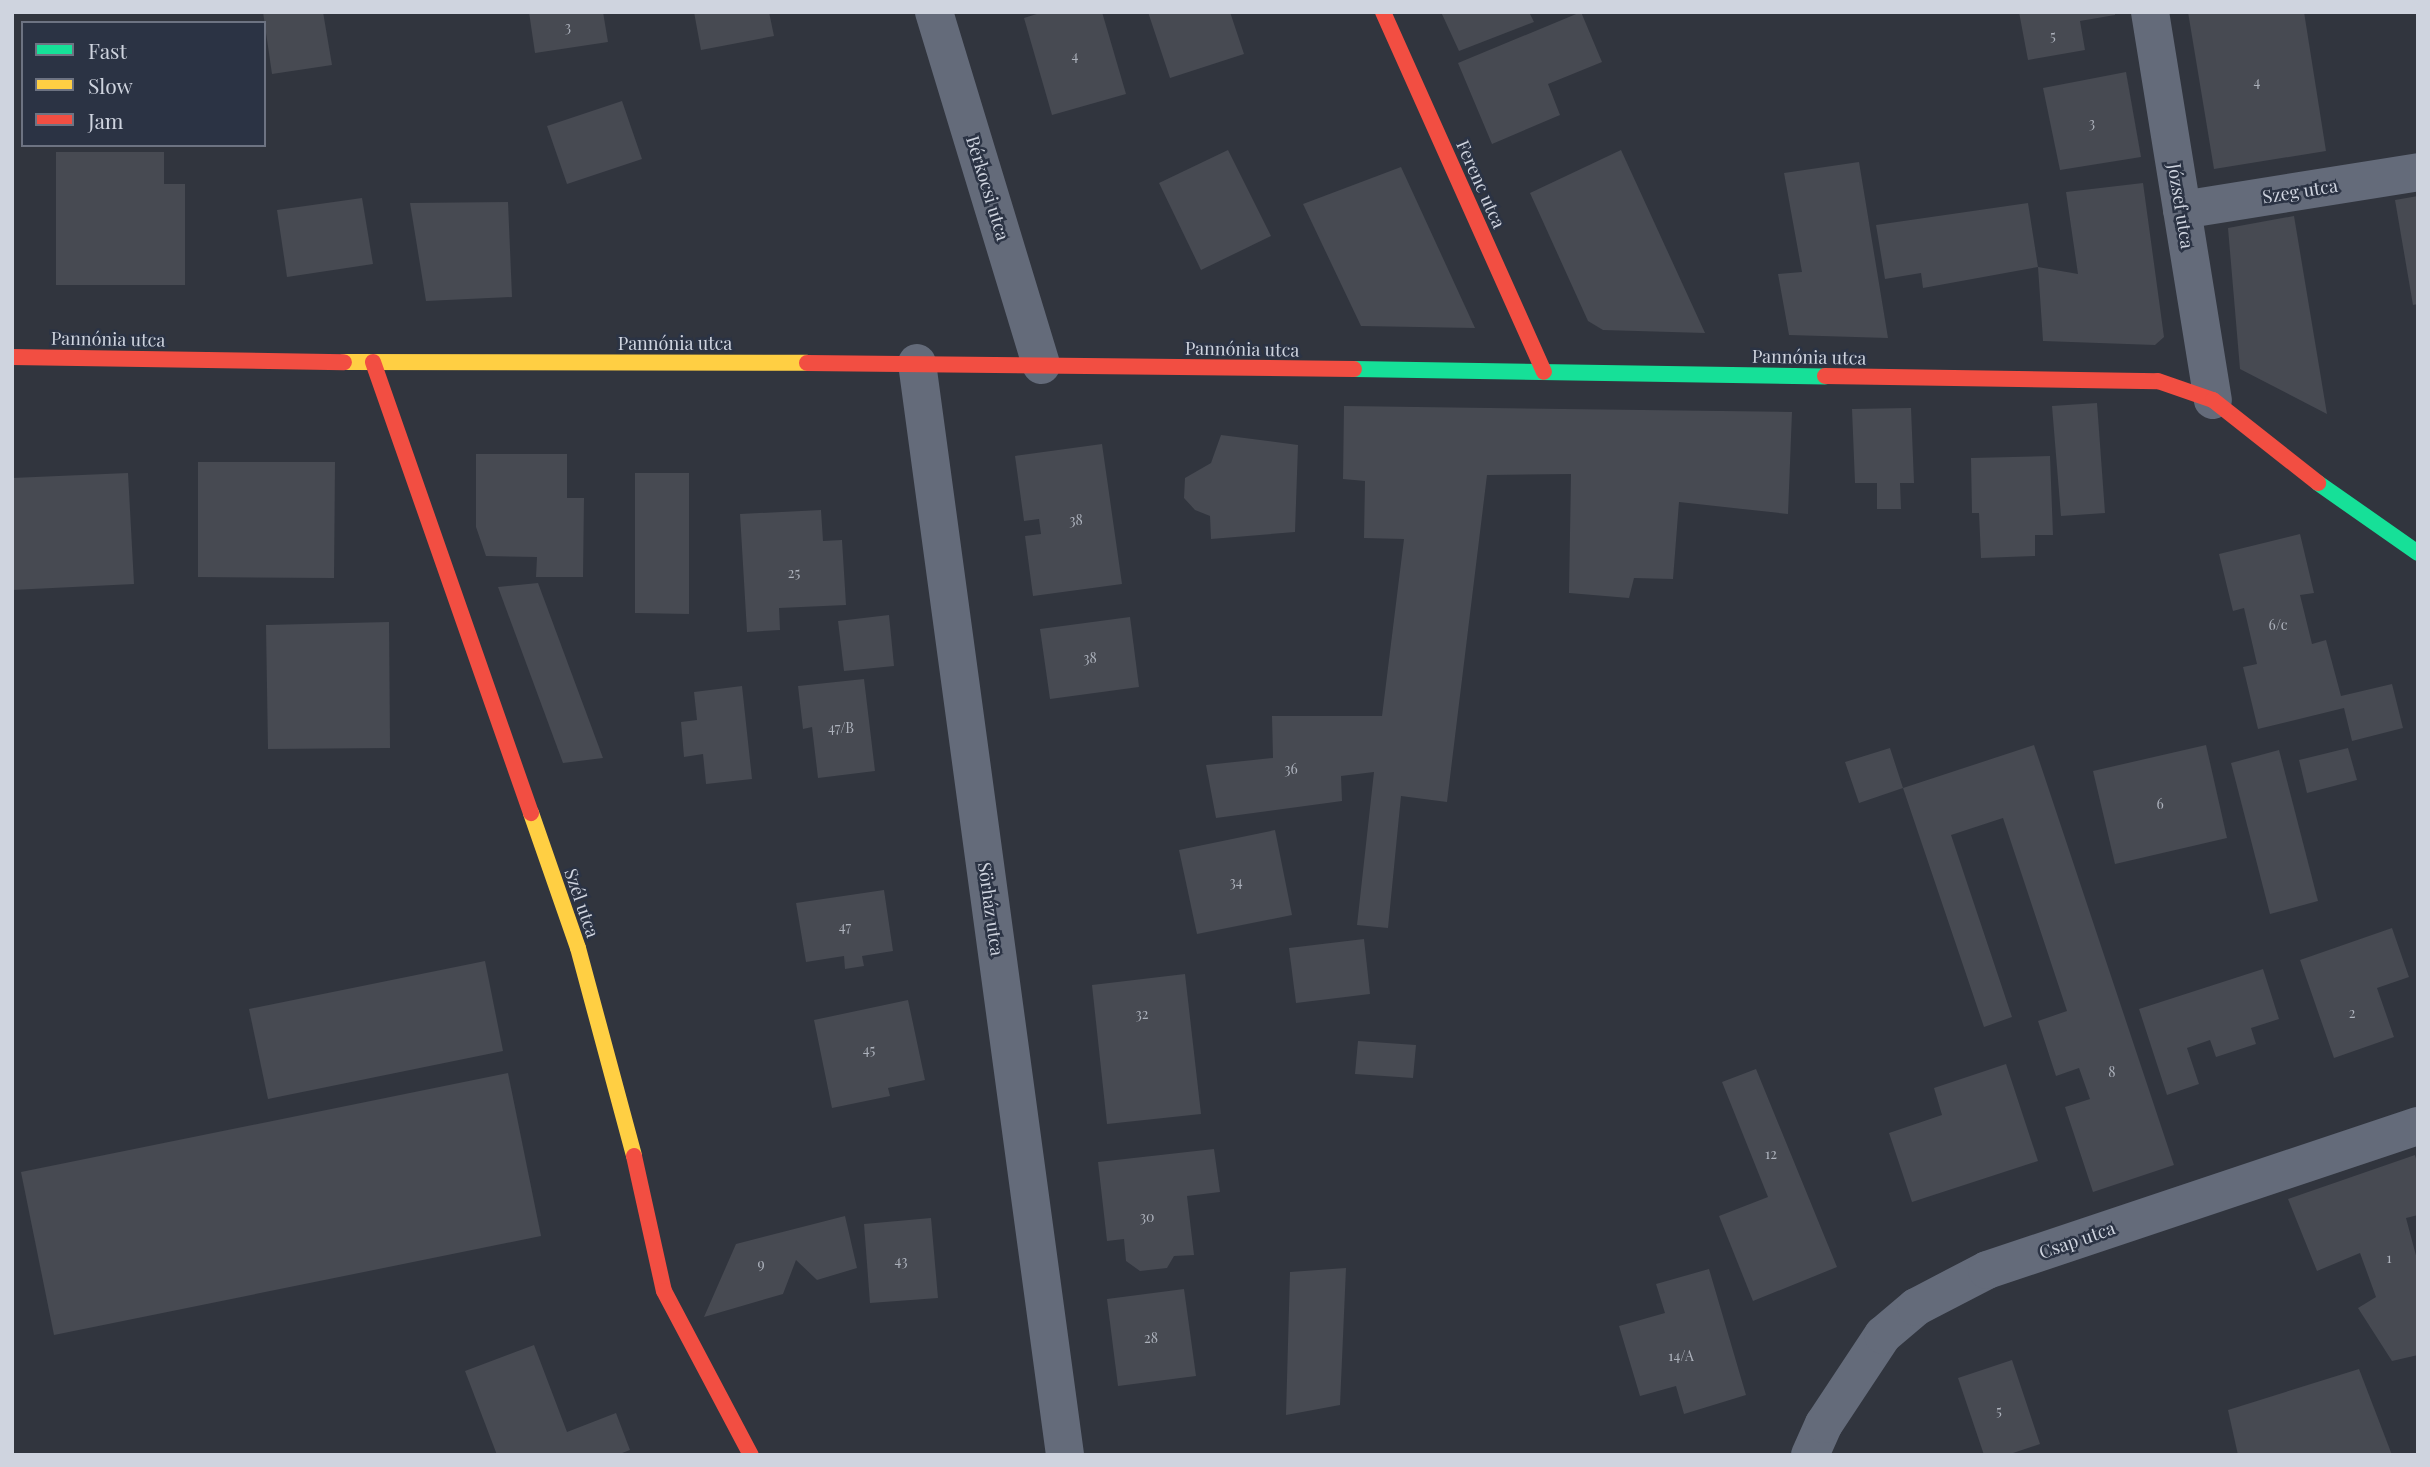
<!DOCTYPE html>
<html>
<head>
<meta charset="utf-8">
<style>
	body { margin:0 }
	#map { position:relative; width:2430px; height:1467px; overflow:hidden; background:#31353e; font-family:"Playfair Display",serif }
	div>[style] { position:absolute }
	[style*='--x'] { left:calc(var(--x)*1px); top:calc(var(--y)*1px); width:calc(var(--w)*1px); rotate:calc(var(--a)*1deg) }
	.building>* { inset:0; background:#474a52 }
	.street>* { height:38px; margin:-19px; padding:0 19px; transform-origin:19px; border-radius:19px; background:#646b7a }
	.fast>* { height:16px; margin:-8px; padding:0 8px; transform-origin:8px; border-radius:8px; background:#16e098 }
	.slow>* { height:16px; margin:-8px; padding:0 8px; transform-origin:8px; border-radius:8px; background:#ffcf43 }
	.jam>* { height:16px; margin:-8px; padding:0 8px; transform-origin:8px; border-radius:8px; background:#f24e42 }
	span { translate:-50% -50%; white-space:nowrap; text-align:center; line-height:1.15; -webkit-text-stroke:5px #2b3344; paint-order:stroke }
	.number-label { font-size:14px; color:#adb2bc }
	.number-label span { -webkit-text-stroke-width:0 }
	.street-label { font-size:18px; color:#cfd4df }
	.frame { position:absolute; inset:0; border:14px solid #cfd4df; pointer-events:none }
	.legend { position:absolute; left:21px; top:21px; width:245px; height:126px; box-sizing:border-box; background:#2b3344; border:2px solid #6d7382; margin:0; padding:9px 12px; list-style:none; font-size:21px; color:#cfd4df }
	.legend li { display:flex; align-items:center; gap:14px; height:35px }
	.legend b { width:35px; border:2px solid #6d7382 }
</style>
</head>
<body>
<div id="map">
	<div class="building">
		<div style="clip-path:polygon(263px 12px,323px 12px,332px 65px,272px 74px)"></div>
		<div style="clip-path:polygon(529px 12px,603px 12px,608px 42px,535px 53px)"></div>
		<div style="clip-path:polygon(694px 12px,769px 12px,774px 36px,701px 50px)"></div>
		<div style="clip-path:polygon(1043px 12px,1102px 12px,1126px 94px,1052px 115px,1024px 18px)"></div>
		<div style="clip-path:polygon(1148px 12px,1230px 12px,1244px 54px,1170px 78px)"></div>
		<div style="clip-path:polygon(1441px 12px,1529px 12px,1534px 22px,1459px 51px)"></div>
		<div style="clip-path:polygon(1581px 12px,1602px 62px,1548px 84px,1560px 115px,1492px 144px,1458px 63px)"></div>
		<div style="clip-path:polygon(2019px 12px,2115px 12px,2115px 15px,2080px 21px,2085px 50px,2028px 60px)"></div>
		<div style="clip-path:polygon(2188px 12px,2304px 12px,2326px 151px,2214px 169px)"></div>
		<div style="clip-path:polygon(2126px 72px,2141px 157px,2060px 170px,2043px 88px)"></div>
		<div style="clip-path:polygon(622px 101px,642px 159px,567px 184px,547px 126px)"></div>
		<div style="clip-path:polygon(1228px 150px,1271px 236px,1201px 270px,1159px 183px)"></div>
		<div style="clip-path:polygon(1621px 150px,1705px 333px,1603px 330px,1588px 321px,1530px 193px)"></div>
		<div style="clip-path:polygon(56px 152px,164px 152px,164px 184px,185px 184px,185px 285px,56px 285px)"></div>
		<div style="clip-path:polygon(1859px 162px,1888px 338px,1789px 335px,1778px 274px,1802px 272px,1784px 173px)"></div>
		<div style="clip-path:polygon(1401px 167px,1475px 328px,1361px 326px,1303px 204px)"></div>
		<div style="clip-path:polygon(2143px 183px,2164px 337px,2155px 345px,2043px 341px,2038px 267px,2078px 274px,2066px 192px)"></div>
		<div style="clip-path:polygon(2418px 196px,2418px 304px,2413px 305px,2395px 200px)"></div>
		<div style="clip-path:polygon(362px 198px,373px 264px,287px 277px,277px 210px)"></div>
		<div style="clip-path:polygon(508px 202px,512px 297px,426px 301px,410px 203px)"></div>
		<div style="clip-path:polygon(2028px 203px,2038px 267px,1923px 288px,1921px 273px,1885px 279px,1876px 225px)"></div>
		<div style="clip-path:polygon(2294px 216px,2327px 414px,2240px 369px,2228px 228px)"></div>
		<div style="clip-path:polygon(2097px 403px,2105px 513px,2061px 516px,2052px 406px)"></div>
		<div style="clip-path:polygon(1344px 406px,1792px 412px,1788px 514px,1679px 502px,1673px 579px,1634px 578px,1629px 598px,1569px 593px,1571px 474px,1487px 475px,1447px 802px,1401px 796px,1388px 928px,1357px 925px,1374px 772px,1341px 776px,1342px 801px,1216px 818px,1206px 765px,1273px 758px,1272px 716px,1382px 716px,1404px 539px,1364px 538px,1365px 481px,1343px 479px)"></div>
		<div style="clip-path:polygon(1911px 408px,1914px 483px,1900px 483px,1901px 509px,1877px 509px,1877px 483px,1855px 483px,1852px 409px)"></div>
		<div style="clip-path:polygon(1221px 435px,1298px 445px,1295px 532px,1211px 539px,1210px 516px,1195px 510px,1184px 498px,1185px 478px,1211px 463px)"></div>
		<div style="clip-path:polygon(1102px 444px,1122px 584px,1033px 596px,1025px 536px,1041px 534px,1039px 519px,1024px 521px,1015px 456px)"></div>
		<div style="clip-path:polygon(476px 454px,567px 454px,567px 498px,584px 498px,583px 577px,536px 577px,537px 557px,486px 556px,476px 527px)"></div>
		<div style="clip-path:polygon(2050px 456px,2053px 535px,2035px 535px,2035px 556px,1981px 558px,1979px 513px,1972px 513px,1971px 458px)"></div>
		<div style="clip-path:polygon(198px 462px,335px 462px,334px 578px,198px 577px)"></div>
		<div style="clip-path:polygon(128px 473px,134px 584px,12px 590px,12px 478px)"></div>
		<div style="clip-path:polygon(635px 473px,689px 473px,689px 614px,635px 613px)"></div>
		<div style="clip-path:polygon(821px 510px,823px 541px,842px 540px,846px 605px,779px 608px,780px 630px,747px 632px,740px 514px)"></div>
		<div style="clip-path:polygon(2300px 534px,2314px 593px,2300px 595px,2312px 644px,2326px 640px,2341px 696px,2392px 684px,2403px 728px,2352px 741px,2344px 708px,2258px 729px,2243px 667px,2257px 664px,2244px 608px,2233px 611px,2219px 554px)"></div>
		<div style="clip-path:polygon(538px 583px,603px 758px,563px 763px,498px 587px)"></div>
		<div style="clip-path:polygon(889px 615px,894px 666px,844px 671px,838px 621px)"></div>
		<div style="clip-path:polygon(1130px 617px,1139px 687px,1050px 699px,1040px 629px)"></div>
		<div style="clip-path:polygon(389px 622px,390px 748px,268px 749px,266px 625px)"></div>
		<div style="clip-path:polygon(864px 679px,875px 771px,818px 778px,812px 727px,803px 729px,798px 686px)"></div>
		<div style="clip-path:polygon(742px 686px,752px 779px,706px 784px,703px 754px,684px 757px,681px 722px,697px 720px,694px 692px)"></div>
		<div style="clip-path:polygon(2034px 745px,2174px 1165px,2093px 1192px,2065px 1107px,2090px 1099px,2079px 1068px,2056px 1076px,2038px 1021px,2067px 1011px,2003px 818px,1951px 835px,2012px 1017px,1984px 1027px,1903px 788px,1859px 803px,1845px 762px,1890px 748px,1903px 788px)"></div>
		<div style="clip-path:polygon(2206px 745px,2227px 838px,2115px 864px,2093px 771px)"></div>
		<div style="clip-path:polygon(2348px 748px,2357px 780px,2307px 793px,2299px 760px)"></div>
		<div style="clip-path:polygon(2279px 750px,2318px 901px,2270px 914px,2231px 763px)"></div>
		<div style="clip-path:polygon(1275px 830px,1292px 915px,1197px 934px,1179px 850px)"></div>
		<div style="clip-path:polygon(884px 890px,893px 951px,862px 956px,864px 966px,845px 969px,844px 956px,806px 962px,796px 903px)"></div>
		<div style="clip-path:polygon(2392px 928px,2409px 977px,2377px 988px,2394px 1037px,2334px 1058px,2300px 960px)"></div>
		<div style="clip-path:polygon(1364px 939px,1370px 994px,1296px 1003px,1289px 948px)"></div>
		<div style="clip-path:polygon(485px 961px,503px 1051px,268px 1099px,249px 1009px)"></div>
		<div style="clip-path:polygon(2263px 969px,2279px 1019px,2251px 1028px,2256px 1044px,2216px 1057px,2210px 1040px,2187px 1048px,2199px 1084px,2167px 1095px,2139px 1009px)"></div>
		<div style="clip-path:polygon(1185px 974px,1201px 1114px,1107px 1124px,1092px 985px)"></div>
		<div style="clip-path:polygon(908px 1000px,925px 1080px,888px 1088px,890px 1096px,832px 1108px,814px 1020px)"></div>
		<div style="clip-path:polygon(1358px 1041px,1416px 1045px,1413px 1078px,1355px 1074px)"></div>
		<div style="clip-path:polygon(2006px 1064px,2038px 1161px,1912px 1202px,1889px 1133px,1942px 1115px,1934px 1088px)"></div>
		<div style="clip-path:polygon(1756px 1069px,1837px 1267px,1753px 1301px,1719px 1216px,1768px 1197px,1722px 1082px)"></div>
		<div style="clip-path:polygon(508px 1073px,541px 1236px,54px 1335px,21px 1172px)"></div>
		<div style="clip-path:polygon(1214px 1149px,1220px 1192px,1187px 1196px,1194px 1255px,1174px 1256px,1167px 1268px,1140px 1271px,1126px 1261px,1124px 1239px,1107px 1241px,1098px 1162px)"></div>
		<div style="clip-path:polygon(2415px 1155px,2418px 1166px,2418px 1215px,2406px 1218px,2418px 1263px,2418px 1355px,2392px 1361px,2358px 1308px,2376px 1297px,2360px 1253px,2317px 1271px,2288px 1199px)"></div>
		<div style="clip-path:polygon(845px 1216px,857px 1268px,817px 1280px,796px 1260px,783px 1294px,704px 1317px,736px 1244px)"></div>
		<div style="clip-path:polygon(931px 1218px,938px 1298px,870px 1303px,864px 1224px)"></div>
		<div style="clip-path:polygon(1346px 1268px,1340px 1405px,1286px 1415px,1290px 1272px)"></div>
		<div style="clip-path:polygon(1709px 1269px,1746px 1395px,1684px 1414px,1676px 1386px,1640px 1396px,1619px 1326px,1665px 1313px,1656px 1284px)"></div>
		<div style="clip-path:polygon(1184px 1289px,1196px 1376px,1118px 1386px,1107px 1299px)"></div>
		<div style="clip-path:polygon(534px 1345px,567px 1432px,616px 1413px,630px 1450px,617px 1455px,497px 1455px,465px 1371px)"></div>
		<div style="clip-path:polygon(2012px 1360px,2040px 1444px,2007px 1455px,1984px 1455px,1958px 1378px)"></div>
		<div style="clip-path:polygon(2359px 1369px,2392px 1455px,2238px 1455px,2228px 1410px)"></div>
	</div>
	<div class="street">
		<div style="--x:934;--y:12;--w:369;--a:73.1"></div>
		<div style="--x:2150;--y:12;--w:393;--a:80.8"></div>
		<div style="--x:2182;--y:210;--w:239;--a:-9.1"></div>
		<div style="--x:917;--y:363;--w:1102;--a:82.28"></div>
		<div style="--x:1810;--y:1455;--w:34;--a:-66"></div>
		<div style="--x:1824;--y:1424;--w:107;--a:-56.5"></div>
		<div style="--x:1883;--y:1335;--w:43;--a:-40.3"></div>
		<div style="--x:1916;--y:1307;--w:80;--a:-27.5"></div>
		<div style="--x:1987;--y:1270;--w:454;--a:-18.5"></div>
	</div>
	<div class="fast">
		<div style="--x:1354;--y:369;--w:471;--a:0.9"></div>
		<div style="--x:2318;--y:483;--w:122;--a:35"></div>
	</div>
	<div class="slow">
		<div style="--x:344;--y:362;--w:463;--a:0.1"></div>
		<div style="--x:531;--y:813;--w:143;--a:70.8"></div>
		<div style="--x:578;--y:948;--w:215;--a:74.9"></div>
	</div>
	<div class="jam">
		<div style="--x:1383;--y:12;--w:394;--a:65.9"></div>
		<div style="--x:12;--y:357;--w:332;--a:0.9"></div>
		<div style="--x:373;--y:362;--w:478;--a:70.7"></div>
		<div style="--x:807;--y:363;--w:547;--a:0.63"></div>
		<div style="--x:1825;--y:376;--w:333;--a:0.9"></div>
		<div style="--x:2158;--y:381;--w:58;--a:19.1"></div>
		<div style="--x:2213;--y:400;--w:134;--a:38.3"></div>
		<div style="--x:634;--y:1156;--w:138;--a:77.5"></div>
		<div style="--x:664;--y:1291;--w:186;--a:62.1"></div>
	</div>
	<div class="number-label">
		<span style="left:568px;top:27px">3</span>
		<span style="left:2053px;top:36px">5</span>
		<span style="left:1075px;top:56px">4</span>
		<span style="left:2257px;top:82px">4</span>
		<span style="left:2092px;top:123px">3</span>
		<span style="left:1076px;top:520px">38</span>
		<span style="left:794px;top:573px">25</span>
		<span style="left:2278px;top:625px">6/c</span>
		<span style="left:1090px;top:658px">38</span>
		<span style="left:841px;top:728px">47/B</span>
		<span style="left:1291px;top:769px">36</span>
		<span style="left:2160px;top:804px">6</span>
		<span style="left:1236px;top:882px">34</span>
		<span style="left:845px;top:927px">47</span>
		<span style="left:2352px;top:1013px">2</span>
		<span style="left:1142px;top:1014px">32</span>
		<span style="left:869px;top:1050px">45</span>
		<span style="left:2112px;top:1072px">8</span>
		<span style="left:1771px;top:1154px">12</span>
		<span style="left:1147px;top:1217px">30</span>
		<span style="left:2389px;top:1258px">1</span>
		<span style="left:901px;top:1261px">43</span>
		<span style="left:761px;top:1264px">9</span>
		<span style="left:1151px;top:1338px">28</span>
		<span style="left:1681px;top:1356px">14/A</span>
		<span style="left:1999px;top:1411px">5</span>
	</div>
	<div class="street-label">
		<span style="left:1481px;top:184px;rotate:66deg">Ferenc utca</span>
		<span style="left:988px;top:188px;rotate:73deg">Bérkocsi utca</span>
		<span style="left:2300px;top:191px;rotate:-9deg">Szeg utca</span>
		<span style="left:2181px;top:206px;rotate:81deg">József utca</span>
		<span style="left:108px;top:339px;rotate:1deg">Pannónia utca</span>
		<span style="left:675px;top:343px">Pannónia utca</span>
		<span style="left:1242px;top:349px;rotate:1deg">Pannónia utca</span>
		<span style="left:1809px;top:357px;rotate:1deg">Pannónia utca</span>
		<span style="left:582px;top:903px;rotate:71deg">Szél utca</span>
		<span style="left:991px;top:909px;rotate:82deg">Sörház utca</span>
		<span style="left:2077px;top:1240px;rotate:-19deg">Csap utca</span>
	</div>
	<div class="frame"></div>
	<ul class="legend">
	<li><b style="height:9px;background:#16e098"></b>Fast</li>
	<li><b style="height:9px;background:#ffcf43"></b>Slow</li>
	<li><b style="height:9px;background:#f24e42"></b>Jam</li>
	</ul>
</div>
</body>
</html>
